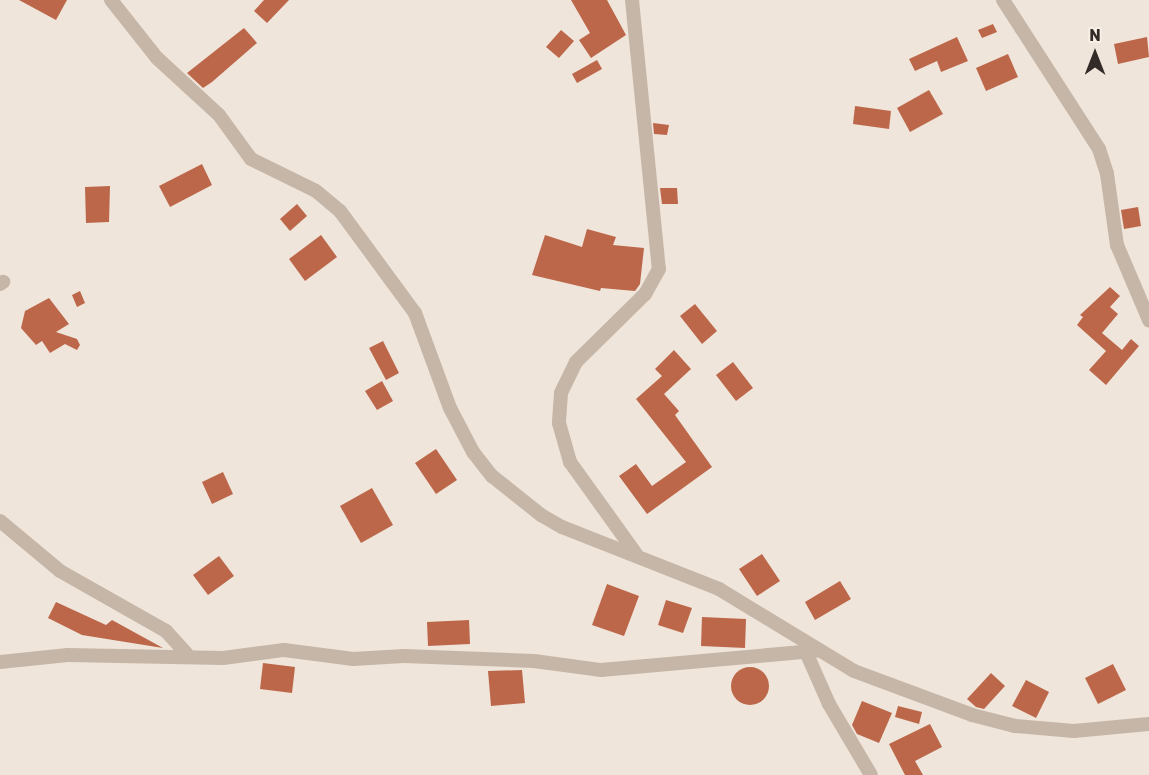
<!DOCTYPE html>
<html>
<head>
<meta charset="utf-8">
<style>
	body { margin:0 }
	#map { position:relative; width:1149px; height:775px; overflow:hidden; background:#efe5da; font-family:Rubik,sans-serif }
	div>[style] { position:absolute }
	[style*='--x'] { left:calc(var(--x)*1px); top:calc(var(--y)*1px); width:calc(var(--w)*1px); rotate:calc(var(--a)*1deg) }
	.building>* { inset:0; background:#bd674a }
	.round { border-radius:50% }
	.street>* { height:14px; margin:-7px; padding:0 7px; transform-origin:7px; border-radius:7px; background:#c6b6a7 }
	span { translate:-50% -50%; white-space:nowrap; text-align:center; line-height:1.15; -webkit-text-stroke:4.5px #f8f0e6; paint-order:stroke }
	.north { position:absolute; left:1065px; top:24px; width:60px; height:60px; -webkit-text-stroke:4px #f8f0e6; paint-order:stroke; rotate:0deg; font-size:16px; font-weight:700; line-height:24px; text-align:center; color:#332b27 }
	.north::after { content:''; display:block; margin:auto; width:21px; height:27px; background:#332b27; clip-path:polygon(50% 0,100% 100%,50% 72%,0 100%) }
</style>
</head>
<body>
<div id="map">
	<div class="building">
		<div style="clip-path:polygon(19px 0,67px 0,56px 20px)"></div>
		<div style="clip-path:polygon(264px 0,289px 0,267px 23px,254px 11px)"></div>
		<div style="clip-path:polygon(571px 0,607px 0,626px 35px,591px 58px,579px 40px,590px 33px)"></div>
		<div style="clip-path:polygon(993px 24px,997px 32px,982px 38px,978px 30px)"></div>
		<div style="clip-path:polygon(244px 28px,257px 43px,212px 82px,203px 88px,187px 73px)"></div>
		<div style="clip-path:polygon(561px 30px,574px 41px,559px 58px,546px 47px)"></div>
		<div style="clip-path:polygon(957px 37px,968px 61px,941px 72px,937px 61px,915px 71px,909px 59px)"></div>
		<div style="clip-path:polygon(1147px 37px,1149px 57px,1118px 64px,1114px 44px)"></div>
		<div style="clip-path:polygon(1008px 54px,1018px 77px,986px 91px,976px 68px)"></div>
		<div style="clip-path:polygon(597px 60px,602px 69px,577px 83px,572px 74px)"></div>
		<div style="clip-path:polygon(929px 90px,943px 114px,910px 132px,897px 108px)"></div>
		<div style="clip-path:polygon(855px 106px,891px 111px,889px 129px,853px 124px)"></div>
		<div style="clip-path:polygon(653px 123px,669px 125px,667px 135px,654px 134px)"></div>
		<div style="clip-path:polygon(202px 164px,212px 185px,170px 207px,159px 186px)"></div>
		<div style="clip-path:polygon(110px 186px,109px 222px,86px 223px,85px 187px)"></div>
		<div style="clip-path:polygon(660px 188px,677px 188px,678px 204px,662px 204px)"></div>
		<div style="clip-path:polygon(297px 204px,307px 216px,290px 231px,280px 219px)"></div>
		<div style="clip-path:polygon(1138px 207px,1141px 226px,1124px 229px,1121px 210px)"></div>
		<div style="clip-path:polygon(587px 229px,616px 237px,613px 245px,644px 248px,640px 284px,635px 291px,601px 288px,600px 291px,532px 275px,545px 235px,582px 247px)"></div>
		<div style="clip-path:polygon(321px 235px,337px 257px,305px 281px,289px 259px)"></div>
		<div style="clip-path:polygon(1110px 287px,1120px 296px,1110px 307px,1118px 314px,1102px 333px,1122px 350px,1131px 339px,1139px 346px,1106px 385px,1089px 370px,1106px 351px,1077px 325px,1083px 317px,1080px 315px)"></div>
		<div style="clip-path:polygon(80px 291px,85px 303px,77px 307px,72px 295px)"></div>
		<div style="clip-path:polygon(49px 298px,69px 324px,56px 332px,77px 339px,80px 345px,77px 350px,65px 344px,50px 353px,42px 341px,36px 345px,21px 328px,25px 311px)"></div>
		<div style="clip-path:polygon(695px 304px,717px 331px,702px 344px,680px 316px)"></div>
		<div style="clip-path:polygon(383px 341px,399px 373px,386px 380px,369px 348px)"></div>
		<div style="clip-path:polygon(674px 350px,691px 369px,664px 394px,679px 411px,675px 415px,712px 467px,647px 514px,619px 476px,636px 464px,652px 486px,686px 462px,636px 399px,662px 376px,655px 369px)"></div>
		<div style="clip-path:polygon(733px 362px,753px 388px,736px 401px,716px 375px)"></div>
		<div style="clip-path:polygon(382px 381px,393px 401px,377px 410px,365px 391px)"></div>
		<div style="clip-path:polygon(436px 449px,457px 480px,436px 494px,415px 463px)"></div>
		<div style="clip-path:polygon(223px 472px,233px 494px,212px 504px,202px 482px)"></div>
		<div style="clip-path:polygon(372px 488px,393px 525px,361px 543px,340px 506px)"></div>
		<div style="clip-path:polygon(762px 554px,780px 581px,757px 596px,739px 569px)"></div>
		<div style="clip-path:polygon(219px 556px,234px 576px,208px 595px,193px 575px)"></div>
		<div style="clip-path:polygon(840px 581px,851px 599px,815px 620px,805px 602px)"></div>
		<div style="clip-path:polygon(607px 584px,639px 596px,624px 636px,592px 625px)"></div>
		<div style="clip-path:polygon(666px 600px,692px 608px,683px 633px,658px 625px)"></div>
		<div style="clip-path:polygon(56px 602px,106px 625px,112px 620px,163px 648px,82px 635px,48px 618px)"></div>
		<div style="clip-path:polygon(702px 617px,746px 619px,745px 648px,701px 646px)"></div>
		<div style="clip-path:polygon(469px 620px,470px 644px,428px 646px,427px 622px)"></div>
		<div style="clip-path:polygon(263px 663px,295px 667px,292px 693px,260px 689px)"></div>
		<div style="clip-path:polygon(1113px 664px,1126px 690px,1098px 704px,1085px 678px)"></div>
		<div class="round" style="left:731px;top:667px;width:38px;height:38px"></div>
		<div style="clip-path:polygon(522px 670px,525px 703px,491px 706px,488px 671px)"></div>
		<div style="clip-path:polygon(991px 673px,1005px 686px,984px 709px,976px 707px,967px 699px)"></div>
		<div style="clip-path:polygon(1026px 680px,1049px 692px,1036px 718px,1012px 706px)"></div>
		<div style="clip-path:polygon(862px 701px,892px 713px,879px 743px,857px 734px,852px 725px)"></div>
		<div style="clip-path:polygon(898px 706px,922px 712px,919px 724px,895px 717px)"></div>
		<div style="clip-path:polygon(930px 724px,942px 747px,915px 761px,923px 775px,905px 775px,889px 744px)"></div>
	</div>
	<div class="street">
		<div style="--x:111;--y:0;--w:74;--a:51.6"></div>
		<div style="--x:157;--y:58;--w:84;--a:42.6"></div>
		<div style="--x:219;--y:115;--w:54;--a:54"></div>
		<div style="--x:251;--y:159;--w:72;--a:26.2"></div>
		<div style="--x:316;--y:191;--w:31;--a:40"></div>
		<div style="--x:340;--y:211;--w:127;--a:53.7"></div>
		<div style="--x:415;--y:313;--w:101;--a:69.8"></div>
		<div style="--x:450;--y:408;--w:50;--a:62.4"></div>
		<div style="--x:473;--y:452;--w:31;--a:52"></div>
		<div style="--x:492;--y:476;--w:63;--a:38.5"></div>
		<div style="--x:541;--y:515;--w:24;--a:30"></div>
		<div style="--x:562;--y:527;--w:169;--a:21.5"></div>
		<div style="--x:719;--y:589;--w:158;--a:31.3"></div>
		<div style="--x:854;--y:671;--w:126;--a:20.4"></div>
		<div style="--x:972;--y:715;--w:44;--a:14.3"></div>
		<div style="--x:1015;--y:726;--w:59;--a:4.8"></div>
		<div style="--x:1074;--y:731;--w:75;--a:-5.3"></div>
		<div style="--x:632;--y:0;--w:270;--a:84.3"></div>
		<div style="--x:659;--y:269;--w:29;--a:119"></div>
		<div style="--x:645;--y:294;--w:97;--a:135.4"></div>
		<div style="--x:576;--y:362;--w:34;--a:116"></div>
		<div style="--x:561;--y:393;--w:30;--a:94"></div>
		<div style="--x:559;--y:423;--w:41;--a:74.2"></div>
		<div style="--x:570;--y:462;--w:113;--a:54.3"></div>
		<div style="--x:1003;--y:0;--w:177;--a:57.2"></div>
		<div style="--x:1099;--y:149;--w:26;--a:72"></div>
		<div style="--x:1107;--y:174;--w:72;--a:82"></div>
		<div style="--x:1117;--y:245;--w:82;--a:66.9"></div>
		<div style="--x:0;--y:284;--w:4;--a:-34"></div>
		<div style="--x:0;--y:521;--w:78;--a:39.8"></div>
		<div style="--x:60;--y:571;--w:122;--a:29.5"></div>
		<div style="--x:166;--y:631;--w:31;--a:48"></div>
		<div style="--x:806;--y:652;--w:57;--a:66.1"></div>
		<div style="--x:829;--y:704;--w:82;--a:59.4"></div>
		<div style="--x:0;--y:662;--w:68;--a:-5.9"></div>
		<div style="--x:68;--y:655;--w:155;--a:1.1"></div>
		<div style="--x:223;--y:658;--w:62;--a:-7.5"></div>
		<div style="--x:284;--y:650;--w:70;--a:7.4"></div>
		<div style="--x:353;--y:659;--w:51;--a:-3.4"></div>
		<div style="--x:404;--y:656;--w:130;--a:2.2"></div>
		<div style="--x:534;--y:661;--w:68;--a:7.7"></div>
		<div style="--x:601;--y:670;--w:216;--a:-5.1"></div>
	</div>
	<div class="north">N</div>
</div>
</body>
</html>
